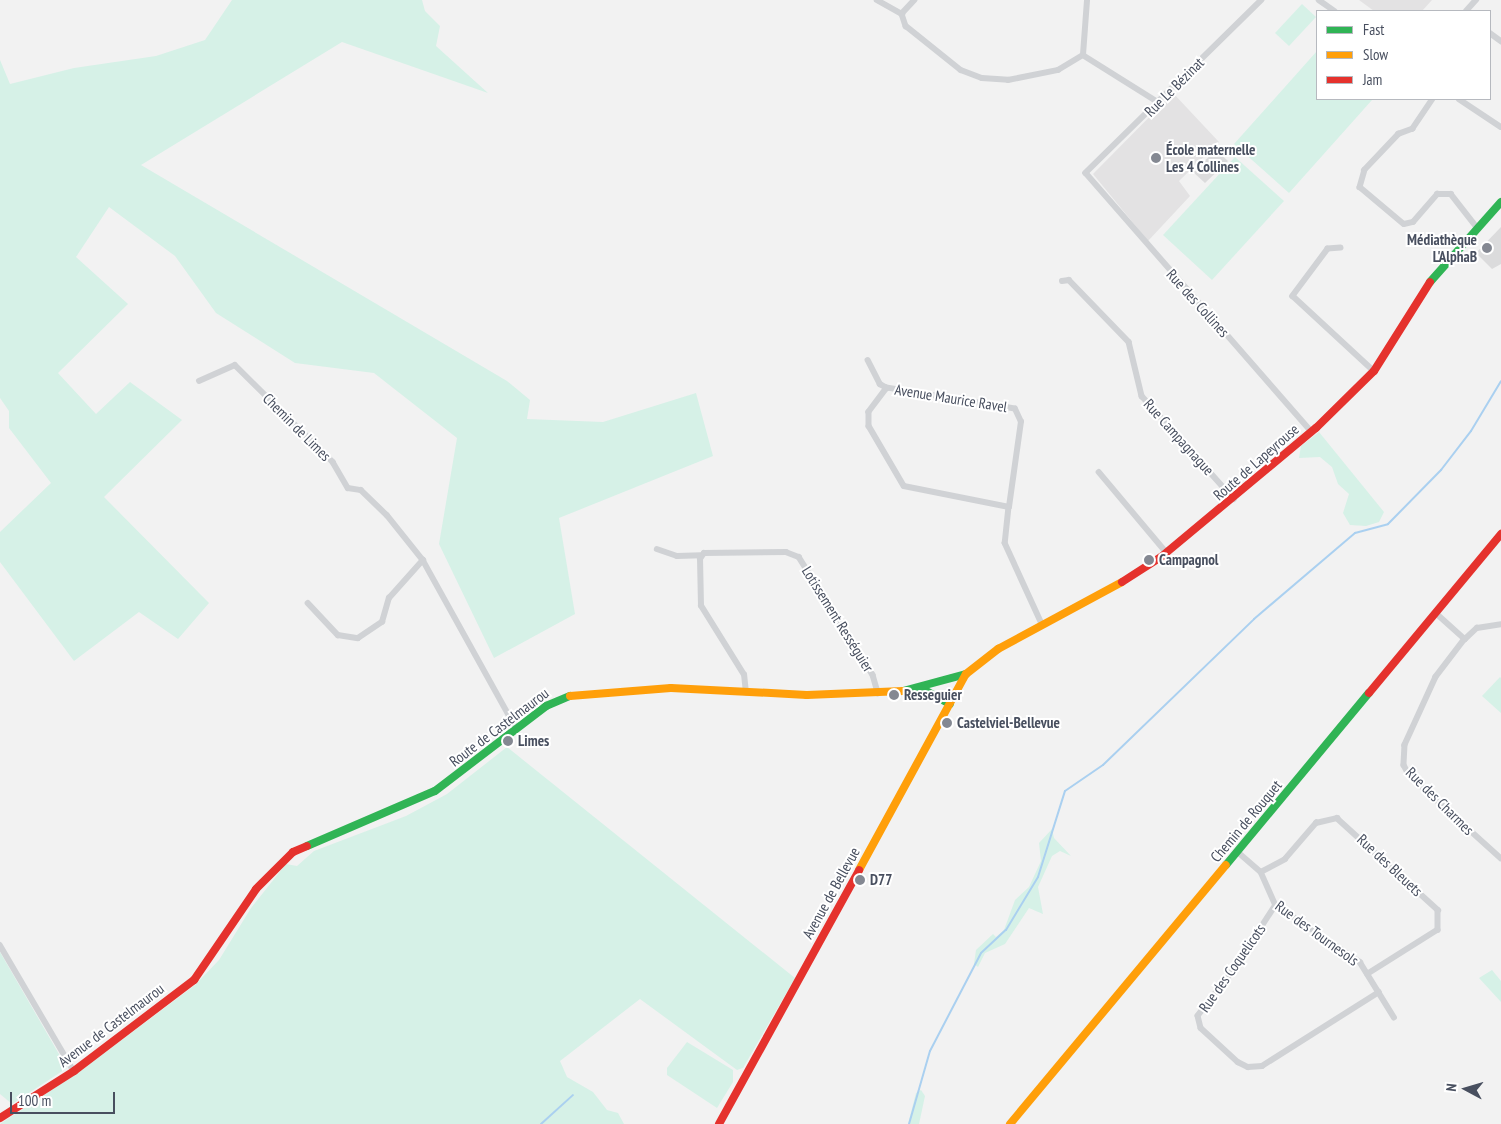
<!DOCTYPE html>
<html>
<head>
<meta charset="utf-8">
<style>
	body { margin:0 }
	#map { position:relative; width:1501px; height:1124px; overflow:hidden; background:#f2f2f2; font-family:"PT Sans Narrow",sans-serif }
	div>[style] { position:absolute }
	[style*='--x'] { left:calc(var(--x)*1px); top:calc(var(--y)*1px); width:calc(var(--w)*1px); rotate:calc(var(--a)*1deg) }
	.education>* { inset:0; background:#e3e2e3 }
	.green>* { inset:0; background:#d6f1e7 }
	.stream>* { height:2px; margin:-1px; padding:0 1px; transform-origin:1px; border-radius:1px; background:#aad0f0 }
	.building>* { inset:0; background:#dbdbdc }
	.street>* { height:5.5px; margin:-2.75px; padding:0 2.75px; transform-origin:2.75px; border-radius:2.75px; background:#d0d2d5 }
	.fast>* { height:8px; margin:-4px; padding:0 4px; transform-origin:4px; border-radius:4px; background:#30b455 }
	.slow>* { height:8px; margin:-4px; padding:0 4px; transform-origin:4px; border-radius:4px; background:#ff9f0a }
	.jam>* { height:8px; margin:-4px; padding:0 4px; transform-origin:4px; border-radius:4px; background:#e5322d }
	.dots>* { width:14px; height:14px; translate:-50% -50%; box-sizing:border-box; border:2px solid #fff; border-radius:50% }
	span { translate:-50% -50%; white-space:nowrap; text-align:center; line-height:1.15; -webkit-text-stroke:4px #fff; paint-order:stroke }
	.street-label { font-size:15px; color:#484f5f }
	.poi-label { font-size:15px; color:#484f5f; font-weight:700 }
	.left { translate:0 -50%; text-align:left }
	.right { translate:-100% -50%; text-align:right }
	.legend { position:absolute; left:1316px; top:10px; width:175px; height:90px; box-sizing:border-box; background:#fff; border:1px solid #b6b9bf; margin:0; padding:6px 9px; list-style:none; font-size:15px; color:#484f5f }
	.legend li { display:flex; align-items:center; gap:10px; height:25px }
	.legend b { width:25px; border:1px solid #b6b9bf }
	.north { position:absolute; left:1441px; top:1064px; width:50px; height:50px; -webkit-text-stroke:4px #fff; paint-order:stroke; rotate:276deg; font-size:14px; font-weight:700; line-height:20px; text-align:center; color:#484f5f }
	.north::after { content:''; display:block; margin:auto; width:18px; height:22px; background:#484f5f; clip-path:polygon(50% 0,100% 100%,50% 72%,0 100%) }
	.scale { position:absolute; left:10px; top:1092px; width:105px; height:22px; box-sizing:border-box; border:2px solid #484f5f; border-top:0; padding-left:6px; font-size:15px; line-height:18px; white-space:nowrap; color:#484f5f; -webkit-text-stroke:4px #fff; paint-order:stroke }
</style>
</head>
<body>
<div id="map">
	<div class="education">
		<div style="clip-path:polygon(1359px 0,1432px 0,1422px 11px,1374px 11px)"></div>
		<div style="clip-path:polygon(1173px 93px,1219px 142px,1179px 181px,1190px 196px,1148px 241px,1093px 174px)"></div>
	</div>
	<div class="green">
		<div style="clip-path:polygon(232px 0,422px 0,425px 11px,440px 26px,436px 46px,488px 93px,342px 42px,141px 165px,507px 381px,530px 400px,527px 419px,603px 422px,696px 393px,713px 456px,559px 518px,575px 614px,494px 658px,439px 544px,457px 438px,374px 373px,295px 363px,216px 313px,175px 256px,109px 207px,76px 257px,128px 304px,58px 373px,96px 414px,130px 382px,182px 420px,104px 497px,209px 603px,178px 639px,139px 612px,74px 661px,0 562px,0 532px,51px 483px,9px 428px,9px 411px,0 398px,0 60px,10px 84px,74px 68px,156px 56px,205px 40px)"></div>
		<div style="clip-path:polygon(1302px 4px,1316px 17px,1289px 46px,1275px 33px)"></div>
		<div style="clip-path:polygon(1317px 51px,1317px 99px,1372px 100px,1289px 193px,1234px 144px)"></div>
		<div style="clip-path:polygon(1235px 157px,1284px 201px,1212px 280px,1163px 235px)"></div>
		<div style="clip-path:polygon(1319px 432px,1384px 512px,1379px 522px,1366px 526px,1350px 525px,1343px 513px,1349px 494px,1338px 484px,1332px 467px,1320px 457px,1299px 458px,1301px 446px)"></div>
		<div style="clip-path:polygon(1500px 677px,1501px 678px,1501px 713px,1482px 696px)"></div>
		<div style="clip-path:polygon(507px 747px,795px 978px,743px 1068px,737px 1070px,640px 999px,560px 1061px,567px 1077px,593px 1092px,607px 1110px,618px 1113px,624px 1124px,0 1124px,82px 1070px,195px 985px,219px 960px,251px 908px,286px 864px,297px 866px,314px 851px,406px 816px,447px 794px)"></div>
		<div style="clip-path:polygon(1052px 829px,1054px 838px,1071px 856px,1060px 851px,1052px 856px,1038px 887px,1043px 914px,1029px 908px,1005px 944px,985px 953px,978px 967px,974px 964px,976px 950px,993px 934px,996px 937px,1004px 930px,1015px 900px,1029px 887px,1041px 861px,1039px 843px)"></div>
		<div style="clip-path:polygon(0 952px,67px 1068px,12px 1104px,0 1094px)"></div>
		<div style="clip-path:polygon(1492px 970px,1501px 981px,1501px 1002px,1479px 978px)"></div>
		<div style="clip-path:polygon(687px 1042px,733px 1070px,733px 1082px,717px 1108px,667px 1075px,667px 1068px)"></div>
		<div style="clip-path:polygon(921px 1090px,925px 1096px,919px 1124px,908px 1124px,916px 1093px)"></div>
	</div>
	<div class="stream">
		<div style="--x:541;--y:1124;--w:43;--a:-42.2"></div>
		<div style="--x:909;--y:1124;--w:76;--a:-74"></div>
		<div style="--x:930;--y:1051;--w:110;--a:-62.5"></div>
		<div style="--x:981;--y:953;--w:34;--a:-43"></div>
		<div style="--x:1006;--y:930;--w:62;--a:-58.9"></div>
		<div style="--x:1038;--y:877;--w:90;--a:-72.6"></div>
		<div style="--x:1065;--y:791;--w:46;--a:-34.4"></div>
		<div style="--x:1103;--y:765;--w:210;--a:-44"></div>
		<div style="--x:1254;--y:619;--w:133;--a:-40.4"></div>
		<div style="--x:1355;--y:533;--w:34;--a:-15"></div>
		<div style="--x:1388;--y:524;--w:76;--a:-45.5"></div>
		<div style="--x:1441;--y:470;--w:49;--a:-52.4"></div>
		<div style="--x:1471;--y:431;--w:58;--a:-59"></div>
	</div>
	<div class="building">
		<div style="clip-path:polygon(1216px 150px,1228px 161px,1205px 183px,1193px 172px)"></div>
		<div style="clip-path:polygon(1501px 227px,1501px 264px,1492px 269px,1476px 253px)"></div>
	</div>
	<div class="street">
		<div style="--x:877;--y:0;--w:29;--a:29"></div>
		<div style="--x:915;--y:0;--w:19;--a:133"></div>
		<div style="--x:902;--y:14;--w:13;--a:72"></div>
		<div style="--x:906;--y:26;--w:70;--a:38.7"></div>
		<div style="--x:961;--y:70;--w:22;--a:21"></div>
		<div style="--x:982;--y:78;--w:26;--a:4"></div>
		<div style="--x:1008;--y:80;--w:51;--a:-11.3"></div>
		<div style="--x:1058;--y:70;--w:29;--a:-31"></div>
		<div style="--x:1083;--y:55;--w:55;--a:-85.8"></div>
		<div style="--x:1262;--y:0;--w:247;--a:135.5"></div>
		<div style="--x:1086;--y:173;--w:344;--a:48.9"></div>
		<div style="--x:1319;--y:0;--w:19;--a:35"></div>
		<div style="--x:1466;--y:11;--w:15;--a:-48"></div>
		<div style="--x:1490;--y:33;--w:14;--a:36"></div>
		<div style="--x:1083;--y:55;--w:89;--a:32.1"></div>
		<div style="--x:1433;--y:99;--w:36;--a:124"></div>
		<div style="--x:1413;--y:129;--w:15;--a:160"></div>
		<div style="--x:1399;--y:134;--w:50;--a:133.4"></div>
		<div style="--x:1365;--y:170;--w:18;--a:106"></div>
		<div style="--x:1360;--y:187;--w:57;--a:40.1"></div>
		<div style="--x:1404;--y:224;--w:9;--a:-13"></div>
		<div style="--x:1413;--y:222;--w:37;--a:-49"></div>
		<div style="--x:1437;--y:194;--w:14;--a:0"></div>
		<div style="--x:1451;--y:194;--w:41;--a:52"></div>
		<div style="--x:1459;--y:99;--w:50;--a:33.7"></div>
		<div style="--x:1341;--y:248;--w:13;--a:176"></div>
		<div style="--x:1328;--y:249;--w:59;--a:126.7"></div>
		<div style="--x:1293;--y:296;--w:110;--a:42.8"></div>
		<div style="--x:1062;--y:281;--w:7;--a:-8"></div>
		<div style="--x:1069;--y:280;--w:86;--a:45.9"></div>
		<div style="--x:1129;--y:342;--w:56;--a:76.5"></div>
		<div style="--x:1142;--y:396;--w:138;--a:48.2"></div>
		<div style="--x:868;--y:360;--w:27;--a:63"></div>
		<div style="--x:880;--y:384;--w:8;--a:30"></div>
		<div style="--x:199;--y:381;--w:39;--a:-24"></div>
		<div style="--x:235;--y:365;--w:138;--a:44.7"></div>
		<div style="--x:333;--y:462;--w:30;--a:60"></div>
		<div style="--x:348;--y:488;--w:13;--a:9"></div>
		<div style="--x:361;--y:490;--w:36;--a:44"></div>
		<div style="--x:387;--y:515;--w:58;--a:51.3"></div>
		<div style="--x:423;--y:560;--w:192;--a:61"></div>
		<div style="--x:1099;--y:472;--w:106;--a:50"></div>
		<div style="--x:1009;--y:507;--w:86;--a:-82"></div>
		<div style="--x:1021;--y:422;--w:14;--a:-115"></div>
		<div style="--x:1015;--y:409;--w:130;--a:-170.7"></div>
		<div style="--x:887;--y:388;--w:30;--a:127"></div>
		<div style="--x:869;--y:412;--w:14;--a:90"></div>
		<div style="--x:869;--y:426;--w:69;--a:59.7"></div>
		<div style="--x:904;--y:486;--w:107;--a:11.3"></div>
		<div style="--x:1009;--y:507;--w:36;--a:96"></div>
		<div style="--x:1005;--y:543;--w:89;--a:65.4"></div>
		<div style="--x:657;--y:549;--w:21;--a:19"></div>
		<div style="--x:677;--y:556;--w:24;--a:-2"></div>
		<div style="--x:308;--y:603;--w:44;--a:46.8"></div>
		<div style="--x:338;--y:635;--w:20;--a:9"></div>
		<div style="--x:358;--y:638;--w:29;--a:-34"></div>
		<div style="--x:382;--y:622;--w:25;--a:-74"></div>
		<div style="--x:389;--y:598;--w:51;--a:-48.2"></div>
		<div style="--x:1436;--y:613;--w:39;--a:42"></div>
		<div style="--x:1465;--y:639;--w:48;--a:127.3"></div>
		<div style="--x:1436;--y:677;--w:75;--a:114.5"></div>
		<div style="--x:1405;--y:745;--w:20;--a:93"></div>
		<div style="--x:1404;--y:765;--w:11;--a:63"></div>
		<div style="--x:1409;--y:775;--w:124;--a:42.1"></div>
		<div style="--x:1465;--y:639;--w:16;--a:-43"></div>
		<div style="--x:1477;--y:628;--w:24;--a:-9"></div>
		<div style="--x:746;--y:693;--w:18;--a:-96"></div>
		<div style="--x:744;--y:675;--w:81;--a:-121.9"></div>
		<div style="--x:701;--y:606;--w:47;--a:-91.2"></div>
		<div style="--x:700;--y:559;--w:7;--a:-56"></div>
		<div style="--x:704;--y:553;--w:82;--a:-0.7"></div>
		<div style="--x:786;--y:552;--w:14;--a:21"></div>
		<div style="--x:799;--y:557;--w:139;--a:57.9"></div>
		<div style="--x:873;--y:675;--w:19;--a:74"></div>
		<div style="--x:1238;--y:852;--w:30;--a:41"></div>
		<div style="--x:1261;--y:872;--w:36;--a:66"></div>
		<div style="--x:1276;--y:905;--w:102;--a:34.2"></div>
		<div style="--x:1360;--y:962;--w:65;--a:58.3"></div>
		<div style="--x:1261;--y:872;--w:27;--a:-28"></div>
		<div style="--x:1285;--y:859;--w:48;--a:-49.3"></div>
		<div style="--x:1316;--y:823;--w:22;--a:-13"></div>
		<div style="--x:1337;--y:818;--w:137;--a:42.3"></div>
		<div style="--x:1438;--y:910;--w:20;--a:90"></div>
		<div style="--x:1438;--y:930;--w:83;--a:147.8"></div>
		<div style="--x:1276;--y:905;--w:77;--a:122.9"></div>
		<div style="--x:1234;--y:970;--w:58;--a:128"></div>
		<div style="--x:1198;--y:1016;--w:12;--a:76"></div>
		<div style="--x:1201;--y:1028;--w:50;--a:42.6"></div>
		<div style="--x:1238;--y:1062;--w:11;--a:27"></div>
		<div style="--x:1248;--y:1067;--w:14;--a:-4"></div>
		<div style="--x:1262;--y:1066;--w:138;--a:-32.3"></div>
		<div style="--x:0;--y:945;--w:146;--a:59.6"></div>
	</div>
	<div class="fast">
		<div style="--x:1430;--y:282;--w:107;--a:-48.4"></div>
		<div style="--x:913;--y:690;--w:15;--a:8"></div>
		<div style="--x:928;--y:692;--w:25;--a:29"></div>
		<div style="--x:903;--y:691;--w:65;--a:-15.1"></div>
		<div style="--x:307;--y:846;--w:139;--a:-23.3"></div>
		<div style="--x:435;--y:791;--w:140;--a:-37.4"></div>
		<div style="--x:546;--y:706;--w:26;--a:-23"></div>
		<div style="--x:1226;--y:865;--w:224;--a:-50.3"></div>
	</div>
	<div class="slow">
		<div style="--x:570;--y:696;--w:101;--a:-4.5"></div>
		<div style="--x:671;--y:688;--w:136;--a:2.9"></div>
		<div style="--x:807;--y:695;--w:96;--a:-2.4"></div>
		<div style="--x:859;--y:870;--w:223;--a:-61.4"></div>
		<div style="--x:966;--y:674;--w:41;--a:-38"></div>
		<div style="--x:998;--y:649;--w:141;--a:-28.4"></div>
		<div style="--x:1010;--y:1124;--w:337;--a:-50.2"></div>
	</div>
	<div class="jam">
		<div style="--x:1122;--y:582;--w:46;--a:-32.7"></div>
		<div style="--x:1161;--y:557;--w:202;--a:-39.8"></div>
		<div style="--x:1316;--y:428;--w:81;--a:-44.5"></div>
		<div style="--x:1374;--y:371;--w:105;--a:-57.8"></div>
		<div style="--x:1369;--y:693;--w:207;--a:-50.3"></div>
		<div style="--x:0;--y:1118;--w:88;--a:-32.4"></div>
		<div style="--x:74;--y:1071;--w:151;--a:-37.2"></div>
		<div style="--x:194;--y:980;--w:110;--a:-55.7"></div>
		<div style="--x:256;--y:889;--w:52;--a:-45"></div>
		<div style="--x:293;--y:852;--w:15;--a:-23"></div>
		<div style="--x:719;--y:1124;--w:290;--a:-61.1"></div>
	</div>
	<div class="dots">
		<div style="left:1156px;top:158px;background:#848892"></div>
		<div style="left:1487px;top:248px;background:#848892"></div>
		<div style="left:1149px;top:560px;background:#848892"></div>
		<div style="left:894px;top:695px;background:#848892"></div>
		<div style="left:947px;top:723px;background:#848892"></div>
		<div style="left:508px;top:741px;background:#848892"></div>
		<div style="left:860px;top:880px;background:#848892"></div>
	</div>
	<div class="street-label">
		<span style="left:1174px;top:87px;rotate:-45deg">Rue Le Bézinat</span>
		<span style="left:1198px;top:303px;rotate:48deg">Rue des Collines</span>
		<span style="left:951px;top:398px;rotate:9deg">Avenue Maurice Ravel</span>
		<span style="left:297px;top:427px;rotate:45deg">Chemin de Limes</span>
		<span style="left:1179px;top:437px;rotate:48deg">Rue Campagnague</span>
		<span style="left:1256px;top:462px;rotate:-41deg">Route de Lapeyrouse</span>
		<span style="left:838px;top:619px;rotate:58deg">Lotissement Rességuier</span>
		<span style="left:499px;top:727px;rotate:-37deg">Route de Castelmaurou</span>
		<span style="left:1440px;top:801px;rotate:45deg">Rue des Charmes</span>
		<span style="left:1246px;top:821px;rotate:-50deg">Chemin de Rouquet</span>
		<span style="left:1390px;top:865px;rotate:43deg">Rue des Bleuets</span>
		<span style="left:831px;top:893px;rotate:-61deg">Avenue de Bellevue</span>
		<span style="left:1317px;top:933px;rotate:36deg">Rue des Tournesols</span>
		<span style="left:1232px;top:968px;rotate:-55deg">Rue des Coquelicots</span>
		<span style="left:111px;top:1025px;rotate:-37deg">Avenue de Castelmaurou</span>
	</div>
	<div class="poi-label">
		<span class="left" style="left:1166px;top:158px">École maternelle<br>Les 4 Collines</span>
		<span class="right" style="left:1477px;top:248px">Médiathèque<br>L'AlphaB</span>
		<span class="left" style="left:1159px;top:560px">Campagnol</span>
		<span class="left" style="left:904px;top:695px">Resseguier</span>
		<span class="left" style="left:957px;top:723px">Castelviel-Bellevue</span>
		<span class="left" style="left:518px;top:741px">Limes</span>
		<span class="left" style="left:870px;top:880px">D77</span>
	</div>
	<ul class="legend">
	<li><b style="height:6px;background:#30b455"></b>Fast</li>
	<li><b style="height:6px;background:#ff9f0a"></b>Slow</li>
	<li><b style="height:6px;background:#e5322d"></b>Jam</li>
	</ul>
	<div class="north">N</div>
	<div class="scale">100 m</div>
</div>
</body>
</html>
